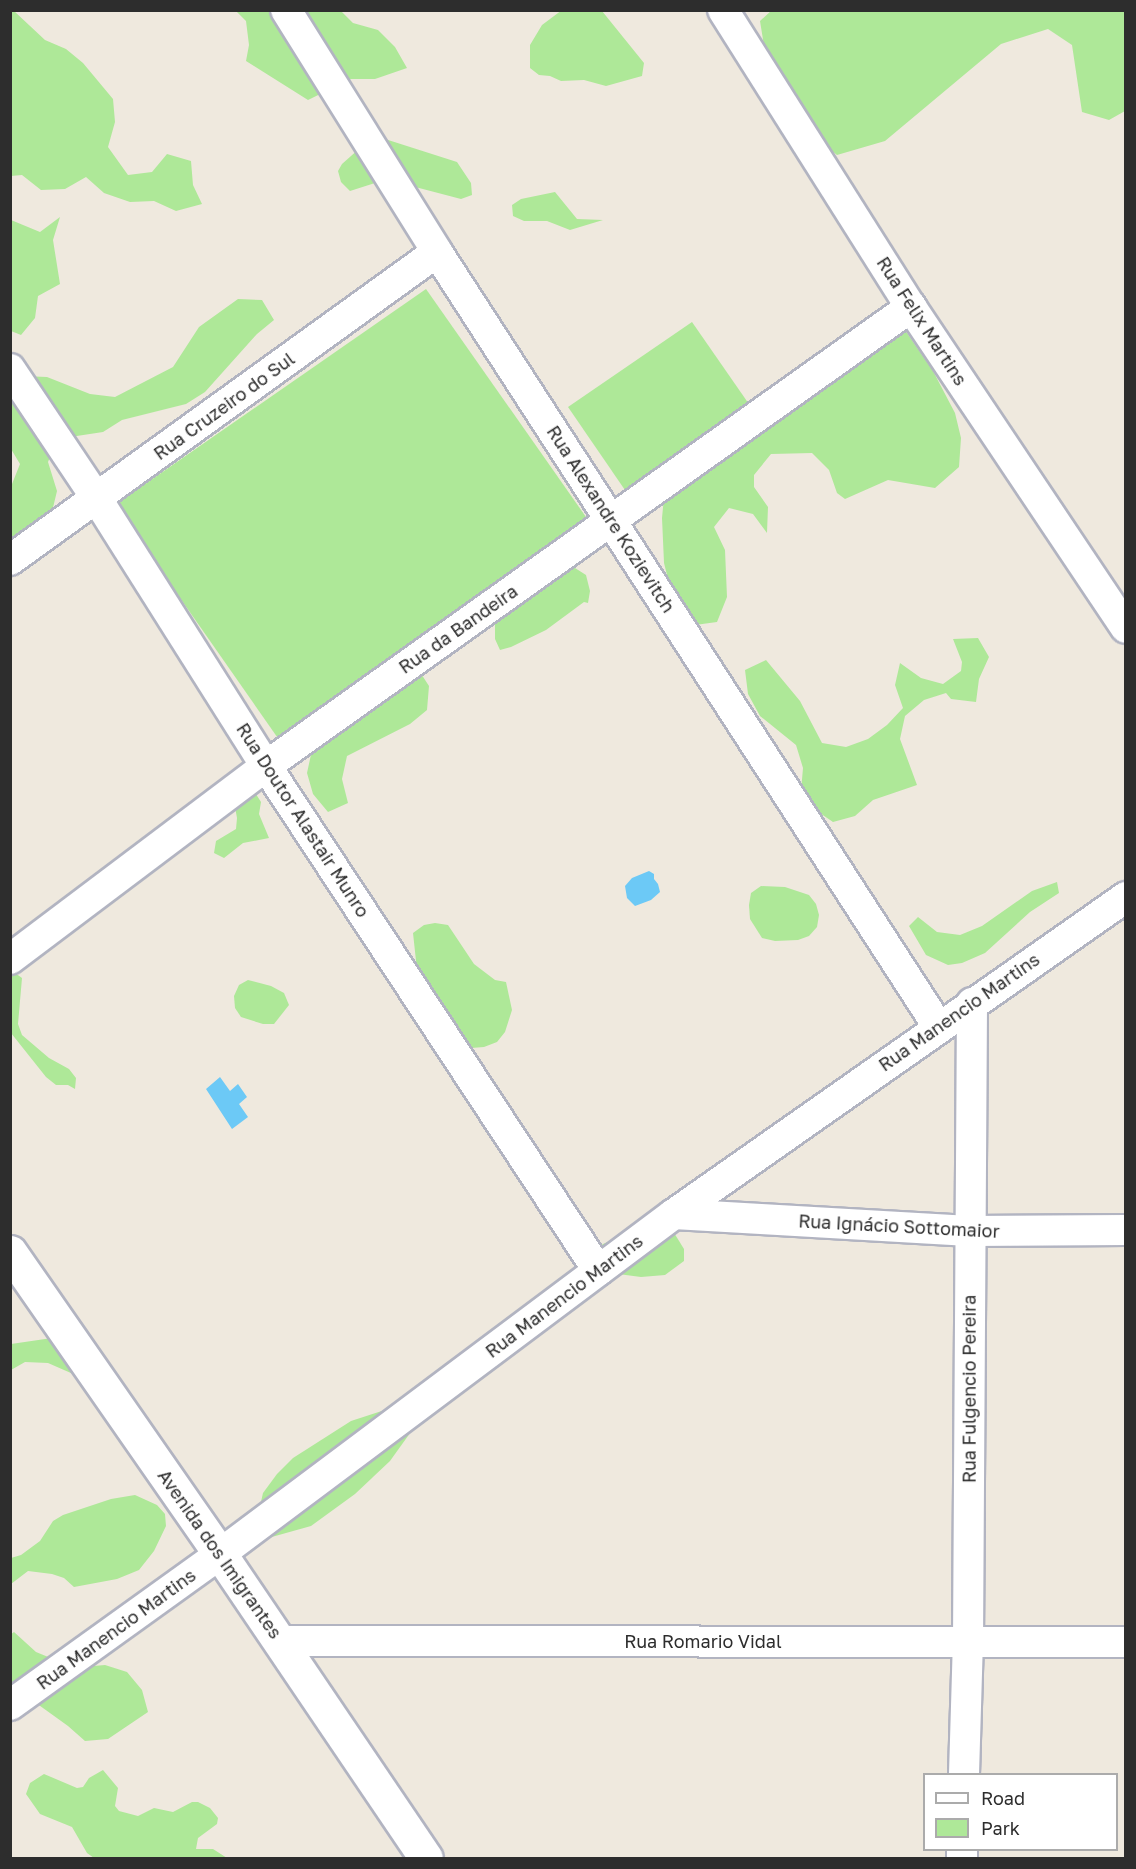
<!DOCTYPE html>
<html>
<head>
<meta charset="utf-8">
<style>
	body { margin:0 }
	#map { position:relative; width:1136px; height:1869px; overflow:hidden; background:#efe9de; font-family:"Golos Text",sans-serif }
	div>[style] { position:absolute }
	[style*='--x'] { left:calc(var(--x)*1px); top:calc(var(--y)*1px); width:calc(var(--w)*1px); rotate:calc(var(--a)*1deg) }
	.green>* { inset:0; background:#aee898 }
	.water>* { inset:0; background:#6cc9f6 }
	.roads { filter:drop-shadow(2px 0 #b2b4c1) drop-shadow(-2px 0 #b2b4c1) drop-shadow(0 2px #b2b4c1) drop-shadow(0 -2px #b2b4c1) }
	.minor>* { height:30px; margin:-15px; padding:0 15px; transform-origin:15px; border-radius:15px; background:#fff }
	.tertiary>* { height:33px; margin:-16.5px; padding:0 16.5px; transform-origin:16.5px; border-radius:16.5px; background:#fff }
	span { translate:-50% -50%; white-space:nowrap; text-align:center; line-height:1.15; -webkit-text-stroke:6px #fff; paint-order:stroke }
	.street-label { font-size:18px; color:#2d2d2d }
	.frame { position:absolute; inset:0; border:12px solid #2d2d2d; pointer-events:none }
	.legend { position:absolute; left:923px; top:1773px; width:195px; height:78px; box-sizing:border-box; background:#fff; border:2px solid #ababab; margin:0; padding:8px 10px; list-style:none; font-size:18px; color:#2d2d2d }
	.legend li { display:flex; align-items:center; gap:12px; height:30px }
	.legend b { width:30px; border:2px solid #ababab }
</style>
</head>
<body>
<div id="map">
	<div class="green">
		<div style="clip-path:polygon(562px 10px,602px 11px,644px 63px,642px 76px,606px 86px,584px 80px,561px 81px,550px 76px,539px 75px,530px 68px,530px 45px,542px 25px)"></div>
		<div style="clip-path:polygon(772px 10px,1125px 11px,1125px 111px,1109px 120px,1082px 112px,1072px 45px,1048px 29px,1001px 44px,885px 141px,837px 155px,822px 143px,766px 58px,760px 21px)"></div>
		<div style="clip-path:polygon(14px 11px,45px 40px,66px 49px,83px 63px,113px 99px,115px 122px,108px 147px,128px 175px,152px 172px,167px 154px,191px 161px,193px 185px,202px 204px,176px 211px,154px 201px,130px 202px,104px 193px,86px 177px,65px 189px,41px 190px,22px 175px,11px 176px,10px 11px)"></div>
		<div style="clip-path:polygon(236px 11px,341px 11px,353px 23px,378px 30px,395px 47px,407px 68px,375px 79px,351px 79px,308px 100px,246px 61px,249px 45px,246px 21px)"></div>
		<div style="clip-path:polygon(385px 139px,457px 162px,471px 183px,472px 195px,461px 199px,400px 183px,375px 183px,350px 191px,341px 182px,338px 171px,342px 164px,360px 148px)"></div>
		<div style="clip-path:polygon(555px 192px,577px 219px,603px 220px,570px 230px,547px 221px,524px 221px,513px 216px,512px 205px,521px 199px)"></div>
		<div style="clip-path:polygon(60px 217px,53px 240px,60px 284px,38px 296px,35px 318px,21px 335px,11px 331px,11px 220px,40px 232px)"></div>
		<div style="clip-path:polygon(426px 289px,593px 527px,282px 744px,115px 505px)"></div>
		<div style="clip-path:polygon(238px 299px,262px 300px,274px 320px,257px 334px,205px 392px,186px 404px,122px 420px,103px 432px,57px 439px,48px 462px,57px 491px,51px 516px,11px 546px,10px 489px,20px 464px,11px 449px,11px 380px,23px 376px,47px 377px,90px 394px,115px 397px,173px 367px,199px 327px)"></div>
		<div style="clip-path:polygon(692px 322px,751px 407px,627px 493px,568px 407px)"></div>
		<div style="clip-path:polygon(905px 330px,933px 371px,955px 413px,961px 438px,959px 467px,935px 488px,888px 480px,845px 499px,837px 493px,829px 470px,812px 453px,771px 454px,754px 475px,754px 487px,768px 507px,767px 533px,753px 514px,729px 508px,714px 527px,725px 550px,727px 597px,717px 622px,695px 625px,670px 587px,664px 563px,662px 518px,664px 497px,736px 439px,760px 434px,778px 421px,810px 390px,878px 334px)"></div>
		<div style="clip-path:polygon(552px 564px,575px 568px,586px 575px,590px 591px,588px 603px,584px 602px,546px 630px,511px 647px,500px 650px,495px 639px,495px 615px)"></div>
		<div style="clip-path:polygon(978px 638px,989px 657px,979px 679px,976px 702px,951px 699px,946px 693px,924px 700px,905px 716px,900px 739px,917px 785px,873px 800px,855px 816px,833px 822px,814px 809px,801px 791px,803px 768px,796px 745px,760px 716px,748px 694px,745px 670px,766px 660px,800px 701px,822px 743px,846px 747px,868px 739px,887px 725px,903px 708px,895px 685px,900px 663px,921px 678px,943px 684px,961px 671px,962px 662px,953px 639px)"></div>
		<div style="clip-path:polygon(416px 666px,429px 686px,427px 710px,410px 724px,347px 756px,342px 779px,348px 803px,328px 812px,313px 794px,307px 773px,312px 750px)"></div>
		<div style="clip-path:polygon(224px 777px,236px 778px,254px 791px,261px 802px,259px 814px,269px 838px,243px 843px,224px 858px,214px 853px,216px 841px,236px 829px,237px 818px,235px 807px,222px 788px)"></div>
		<div style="clip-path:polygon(1057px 882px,1059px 893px,1030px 912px,985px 953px,962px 963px,948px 965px,926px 955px,909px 926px,918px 917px,937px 932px,960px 935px,982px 926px,1032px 891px)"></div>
		<div style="clip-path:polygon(761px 886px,785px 887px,809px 895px,816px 904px,819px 915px,817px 927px,809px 936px,798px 940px,775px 941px,762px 938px,750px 919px,749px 905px,751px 893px)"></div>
		<div style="clip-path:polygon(435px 923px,448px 925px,474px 964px,495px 980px,506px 982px,512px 1010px,505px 1032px,497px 1042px,484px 1047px,471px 1048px,462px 1041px,417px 970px,413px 933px,424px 925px)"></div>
		<div style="clip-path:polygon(11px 970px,22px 978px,18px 1024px,22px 1035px,49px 1058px,69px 1069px,76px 1078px,75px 1089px,68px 1085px,56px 1085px,46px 1077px,11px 1033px)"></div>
		<div style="clip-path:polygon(248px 980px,271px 986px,284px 993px,289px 1005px,274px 1024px,263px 1024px,241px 1017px,235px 1008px,234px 996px,239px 985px)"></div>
		<div style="clip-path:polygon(671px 1228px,684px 1249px,684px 1261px,665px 1275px,641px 1277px,603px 1272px,594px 1251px,603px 1244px,626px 1234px)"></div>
		<div style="clip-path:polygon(52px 1338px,80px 1377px,48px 1363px,25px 1362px,11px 1370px,11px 1344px)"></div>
		<div style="clip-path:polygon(394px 1407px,418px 1422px,390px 1461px,355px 1494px,311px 1526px,261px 1540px,258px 1515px,263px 1493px,277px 1474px,293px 1458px,351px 1421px)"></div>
		<div style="clip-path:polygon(135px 1495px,157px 1505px,165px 1514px,166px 1526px,154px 1551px,139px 1570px,117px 1579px,74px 1587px,64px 1578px,52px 1574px,28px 1571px,11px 1584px,11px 1558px,21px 1555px,40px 1541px,53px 1521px,63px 1515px,111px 1499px)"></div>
		<div style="clip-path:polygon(14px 1632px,36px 1652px,58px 1661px,82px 1667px,105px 1665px,127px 1672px,142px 1690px,148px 1712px,108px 1739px,85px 1741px,68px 1726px,11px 1685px,10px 1635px)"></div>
		<div style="clip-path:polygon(103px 1770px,118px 1788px,115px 1806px,119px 1811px,138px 1816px,154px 1808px,173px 1812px,192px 1802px,198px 1802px,210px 1808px,218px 1818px,217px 1824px,198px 1838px,196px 1849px,213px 1849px,227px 1858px,94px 1858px,87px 1853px,72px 1827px,40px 1814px,26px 1794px,30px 1783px,44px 1774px,77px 1788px,83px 1787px,89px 1778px)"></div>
	</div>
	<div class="water">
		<div style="clip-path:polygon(649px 871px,654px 874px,654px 879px,658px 884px,660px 892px,651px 900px,635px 906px,627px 898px,625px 886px,632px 878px)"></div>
		<div style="clip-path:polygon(220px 1077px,230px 1091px,238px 1084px,247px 1097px,239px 1104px,248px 1117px,232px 1129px,206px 1089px)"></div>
	</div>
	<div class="roads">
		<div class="minor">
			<div style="--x:286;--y:10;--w:285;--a:58"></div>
			<div style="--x:437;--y:252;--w:922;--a:57.09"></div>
			<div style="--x:723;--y:10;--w:352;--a:57.7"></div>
			<div style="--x:911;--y:307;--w:386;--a:56.2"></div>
			<div style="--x:10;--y:369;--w:156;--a:56.2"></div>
			<div style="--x:97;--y:499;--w:316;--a:57.7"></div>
			<div style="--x:266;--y:766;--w:604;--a:56.63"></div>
			<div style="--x:10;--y:560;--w:526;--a:-35.8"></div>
			<div style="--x:10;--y:959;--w:321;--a:-37"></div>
			<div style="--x:266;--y:766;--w:792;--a:-35.44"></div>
			<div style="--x:674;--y:1214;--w:296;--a:3.3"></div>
			<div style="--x:970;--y:1231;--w:156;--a:-0.4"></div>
			<div style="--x:280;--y:1641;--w:846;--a:0.07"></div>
			<div style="--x:10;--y:1705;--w:259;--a:-35.7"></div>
			<div style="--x:220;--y:1554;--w:567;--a:-36.83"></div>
			<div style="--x:674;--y:1214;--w:552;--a:-35.04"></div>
			<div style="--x:964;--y:1774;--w:133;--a:-88.3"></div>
			<div style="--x:968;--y:1641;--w:638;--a:-89.64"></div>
			<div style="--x:962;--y:1858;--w:8;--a:-90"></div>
		</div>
		<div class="tertiary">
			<div style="--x:10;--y:1252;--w:368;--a:55.2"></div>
			<div style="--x:220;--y:1554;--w:367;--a:55.9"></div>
		</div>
	</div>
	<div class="street-label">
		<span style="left:922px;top:321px;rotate:57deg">Rua Felix Martins</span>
		<span style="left:224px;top:406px;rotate:-36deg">Rua Cruzeiro do Sul</span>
		<span style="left:611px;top:519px;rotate:57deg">Rua Alexandre Kozievitch</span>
		<span style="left:458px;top:629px;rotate:-35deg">Rua da Bandeira</span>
		<span style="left:303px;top:820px;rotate:57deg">Rua Doutor Alastair Munro</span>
		<span style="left:959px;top:1012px;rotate:-35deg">Rua Manencio Martins</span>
		<span style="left:899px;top:1226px;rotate:3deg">Rua Ignácio Sottomaior</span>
		<span style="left:564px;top:1296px;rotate:-37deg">Rua Manencio Martins</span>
		<span style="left:969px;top:1389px;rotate:-90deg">Rua Fulgencio Pereira</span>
		<span style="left:220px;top:1554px;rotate:55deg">Avenida dos Imigrantes</span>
		<span style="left:116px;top:1629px;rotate:-36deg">Rua Manencio Martins</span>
		<span style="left:703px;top:1641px">Rua Romario Vidal</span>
	</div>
	<div class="frame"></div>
	<ul class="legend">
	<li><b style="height:8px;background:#fff"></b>Road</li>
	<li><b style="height:16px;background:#aee898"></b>Park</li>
	</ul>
</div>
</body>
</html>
